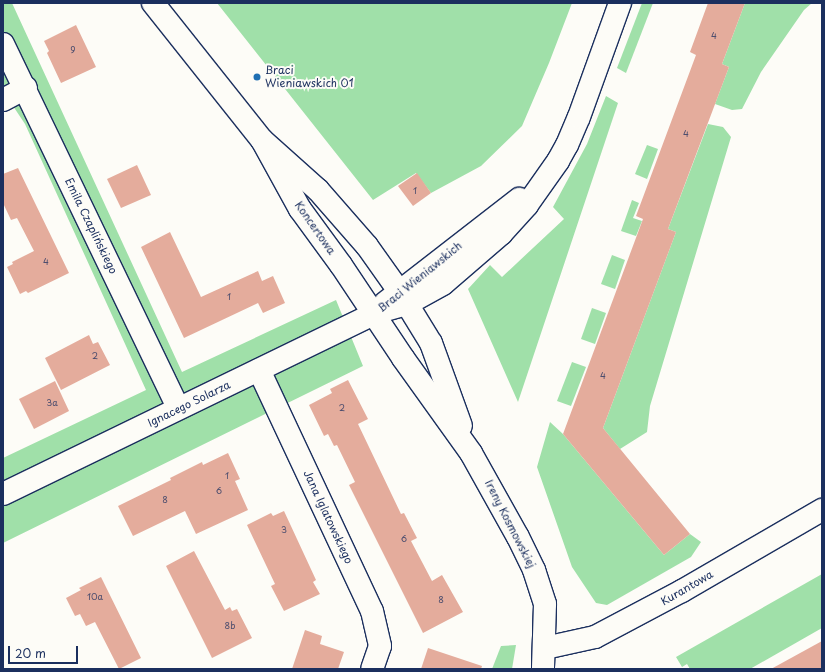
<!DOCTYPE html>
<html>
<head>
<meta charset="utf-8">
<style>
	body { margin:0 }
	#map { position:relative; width:825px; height:672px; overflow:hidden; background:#fdfcf7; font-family:"Playpen Sans",sans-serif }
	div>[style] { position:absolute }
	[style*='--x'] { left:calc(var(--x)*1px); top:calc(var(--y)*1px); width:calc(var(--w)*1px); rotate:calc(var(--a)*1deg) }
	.green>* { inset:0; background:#a0e0a9 }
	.building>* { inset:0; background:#e4ac9c }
	.roads { filter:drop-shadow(1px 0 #1b2f5e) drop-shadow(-1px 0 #1b2f5e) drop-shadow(0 1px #1b2f5e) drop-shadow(0 -1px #1b2f5e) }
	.minor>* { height:22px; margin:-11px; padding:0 11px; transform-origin:11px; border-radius:11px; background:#fdfcf7 }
	.tertiary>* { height:22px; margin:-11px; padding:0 11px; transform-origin:11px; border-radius:11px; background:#fdfcf7 }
	.dots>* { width:11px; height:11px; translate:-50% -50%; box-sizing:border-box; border:2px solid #fdfcf7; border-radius:50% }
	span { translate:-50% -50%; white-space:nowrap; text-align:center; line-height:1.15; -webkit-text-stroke:4px #fdfcf7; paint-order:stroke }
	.number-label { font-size:9px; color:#4d4e6e }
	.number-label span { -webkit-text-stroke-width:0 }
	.poi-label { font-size:11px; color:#1b2f5e }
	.left { translate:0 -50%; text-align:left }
	.street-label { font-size:11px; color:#1b2f5e }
	.frame { position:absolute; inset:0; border:4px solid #1b2f5e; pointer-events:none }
	.scale { position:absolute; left:8px; top:646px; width:70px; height:18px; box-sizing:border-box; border:2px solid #1b2f5e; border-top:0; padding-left:5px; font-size:12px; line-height:14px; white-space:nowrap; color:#1b2f5e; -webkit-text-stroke:3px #fdfcf7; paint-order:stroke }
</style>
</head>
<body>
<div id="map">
	<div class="green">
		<div style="clip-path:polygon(3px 3px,12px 3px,182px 372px,336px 300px,363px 366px,3px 543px,3px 458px,146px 390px,25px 124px,3px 91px)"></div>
		<div style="clip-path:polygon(217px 3px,572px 3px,549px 63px,522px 126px,481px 166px,431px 193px,416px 173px,373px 200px)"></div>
		<div style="clip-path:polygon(642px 3px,653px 3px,626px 73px,617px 68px)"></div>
		<div style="clip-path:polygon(745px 3px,812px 3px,804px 10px,761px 72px,742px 109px,732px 110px,715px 104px,729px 67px,722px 64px)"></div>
		<div style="clip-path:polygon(606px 96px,618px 103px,518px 402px,468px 289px,490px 265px,502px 277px,564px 219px,553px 207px,587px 144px)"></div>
		<div style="clip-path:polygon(708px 124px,723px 127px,731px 137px,650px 406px,647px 432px,620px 449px,603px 428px,676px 232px,668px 229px)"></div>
		<div style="clip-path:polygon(647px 145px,658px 149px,647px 179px,635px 174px)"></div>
		<div style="clip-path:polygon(632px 200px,639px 203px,633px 218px,642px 221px,636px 236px,621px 231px)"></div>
		<div style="clip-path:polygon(612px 255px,625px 260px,615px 289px,601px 284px)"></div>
		<div style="clip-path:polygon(592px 308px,606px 313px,595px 344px,581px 339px)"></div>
		<div style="clip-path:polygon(572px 362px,586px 367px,571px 406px,557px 401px)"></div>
		<div style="clip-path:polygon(550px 422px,563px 434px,664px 555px,690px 534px,701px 542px,691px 557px,607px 605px,596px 603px,572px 567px,537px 467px)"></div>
		<div style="clip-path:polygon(822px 574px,822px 628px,750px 669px,690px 669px,687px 664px,682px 667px,676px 657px)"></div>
		<div style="clip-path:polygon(516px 645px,512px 669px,492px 669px,501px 646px)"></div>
	</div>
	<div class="building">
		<div style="clip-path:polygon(708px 3px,745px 3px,722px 64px,729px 67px,668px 229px,676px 232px,603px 428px,690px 534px,664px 555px,563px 434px,643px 219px,636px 216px,696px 55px,690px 52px)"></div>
		<div style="clip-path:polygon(76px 25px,96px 67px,61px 83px,47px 53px,49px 51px,44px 41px)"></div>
		<div style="clip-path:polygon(137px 165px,151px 195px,121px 208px,107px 179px)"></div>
		<div style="clip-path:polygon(18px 168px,69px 273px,28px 293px,26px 291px,20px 294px,7px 267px,13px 264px,12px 262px,34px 251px,17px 218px,11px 220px,3px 203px,3px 174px)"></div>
		<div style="clip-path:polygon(417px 173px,431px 193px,413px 206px,398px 186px)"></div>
		<div style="clip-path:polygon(170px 232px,201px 297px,258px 271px,262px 281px,273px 276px,285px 303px,263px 313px,258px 303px,184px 338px,141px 247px)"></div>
		<div style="clip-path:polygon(89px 335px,93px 344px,98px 342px,110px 365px,61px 390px,45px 358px)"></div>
		<div style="clip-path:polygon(348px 380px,368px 419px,358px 424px,401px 514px,404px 513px,417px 538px,411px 541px,432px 581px,442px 575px,463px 612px,423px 633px,349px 485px,355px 482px,337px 445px,334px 446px,328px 434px,324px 436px,309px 405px,332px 393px,330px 389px)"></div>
		<div style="clip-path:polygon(55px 381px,69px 411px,34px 429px,19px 399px)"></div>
		<div style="clip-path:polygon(228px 453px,240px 479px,235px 481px,248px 510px,196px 534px,185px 511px,133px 536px,118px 506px,171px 480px,170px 478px,202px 462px,203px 465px)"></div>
		<div style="clip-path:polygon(284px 511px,316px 580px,313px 582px,320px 594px,284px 611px,271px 586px,275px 584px,247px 525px,271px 513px,273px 516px)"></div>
		<div style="clip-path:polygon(194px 551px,225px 610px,230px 607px,232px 611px,237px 609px,252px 638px,212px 658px,166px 566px)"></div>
		<div style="clip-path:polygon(101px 577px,141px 658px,119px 669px,95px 622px,86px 626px,80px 614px,75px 616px,66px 598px,81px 590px,79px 588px)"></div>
		<div style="clip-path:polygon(305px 630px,322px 636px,320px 644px,344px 652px,338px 669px,292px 669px)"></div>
		<div style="clip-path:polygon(822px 641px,822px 669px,771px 669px)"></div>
		<div style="clip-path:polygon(428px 648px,482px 666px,481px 669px,421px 669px)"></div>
	</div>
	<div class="roads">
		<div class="minor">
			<div style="--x:3;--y:44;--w:404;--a:64.3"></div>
			<div style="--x:3;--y:100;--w:26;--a:-28"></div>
			<div style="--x:385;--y:303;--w:170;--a:-37.8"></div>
			<div style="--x:259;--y:370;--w:266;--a:64.9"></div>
			<div style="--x:372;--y:611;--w:36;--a:77"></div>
			<div style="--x:380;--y:646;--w:24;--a:109"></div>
			<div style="--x:3;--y:494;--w:414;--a:-25.9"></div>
			<div style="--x:375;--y:313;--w:33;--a:-16"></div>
			<div style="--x:407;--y:304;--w:41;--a:-29.1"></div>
			<div style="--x:443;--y:284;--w:77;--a:-40.8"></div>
			<div style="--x:501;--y:234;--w:39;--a:-48"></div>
			<div style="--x:527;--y:205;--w:54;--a:-54.8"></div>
			<div style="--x:558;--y:161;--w:18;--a:-61"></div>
			<div style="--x:567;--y:145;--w:30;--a:-67"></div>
			<div style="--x:579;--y:117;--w:121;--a:-70.2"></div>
			<div style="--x:545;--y:648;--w:51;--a:-12.4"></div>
			<div style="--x:595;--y:637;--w:98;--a:-27.9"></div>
			<div style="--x:682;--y:591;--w:162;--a:-30.1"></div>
		</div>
		<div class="tertiary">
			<div style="--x:153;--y:3;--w:175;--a:51.5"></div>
			<div style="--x:262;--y:140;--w:75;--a:41.8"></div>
			<div style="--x:318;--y:190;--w:74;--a:48.8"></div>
			<div style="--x:367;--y:246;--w:55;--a:54.6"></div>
			<div style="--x:399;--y:291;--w:61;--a:58.4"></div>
			<div style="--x:431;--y:343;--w:88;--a:70.1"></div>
			<div style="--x:262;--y:140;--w:79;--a:61.2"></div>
			<div style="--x:300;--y:209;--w:69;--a:53.8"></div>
			<div style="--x:341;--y:265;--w:112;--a:56.3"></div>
			<div style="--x:403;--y:358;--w:117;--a:54.4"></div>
			<div style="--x:471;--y:453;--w:96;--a:60.8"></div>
			<div style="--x:518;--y:537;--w:37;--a:64"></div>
			<div style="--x:534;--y:570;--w:36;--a:72"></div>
			<div style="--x:545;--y:604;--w:65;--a:91.8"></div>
		</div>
	</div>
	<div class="dots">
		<div style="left:257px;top:77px;background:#1f6fb2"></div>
	</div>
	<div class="number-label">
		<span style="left:714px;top:35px">4</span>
		<span style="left:73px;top:49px">9</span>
		<span style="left:686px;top:133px">4</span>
		<span style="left:415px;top:190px">1</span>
		<span style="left:46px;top:261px">4</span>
		<span style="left:229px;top:296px">1</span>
		<span style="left:95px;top:355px">2</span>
		<span style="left:603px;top:375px">4</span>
		<span style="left:52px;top:402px">3a</span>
		<span style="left:342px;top:407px">2</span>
		<span style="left:227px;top:475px">1</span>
		<span style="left:219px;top:490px">6</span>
		<span style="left:165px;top:499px">8</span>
		<span style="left:284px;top:529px">3</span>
		<span style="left:404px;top:538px">6</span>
		<span style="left:95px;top:596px">10a</span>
		<span style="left:441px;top:599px">8</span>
		<span style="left:230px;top:625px">8b</span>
	</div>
	<div class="poi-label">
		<span class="left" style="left:265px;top:77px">Braci<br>Wieniawskich 01</span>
	</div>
	<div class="street-label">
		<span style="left:91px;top:226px;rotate:64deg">Emila Czaplińskiego</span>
		<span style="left:315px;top:228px;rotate:55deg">Koncertowa</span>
		<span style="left:420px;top:277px;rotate:-39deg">Braci Wieniawskich</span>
		<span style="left:189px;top:404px;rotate:-26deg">Ignacego Solarza</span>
		<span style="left:328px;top:517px;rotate:65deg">Jana Iglatowskiego</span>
		<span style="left:510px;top:524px;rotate:63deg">Ireny Kosmowskiej</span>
		<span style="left:687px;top:588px;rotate:-30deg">Kurantowa</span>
	</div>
	<div class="frame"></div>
	<div class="scale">20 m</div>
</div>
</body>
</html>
